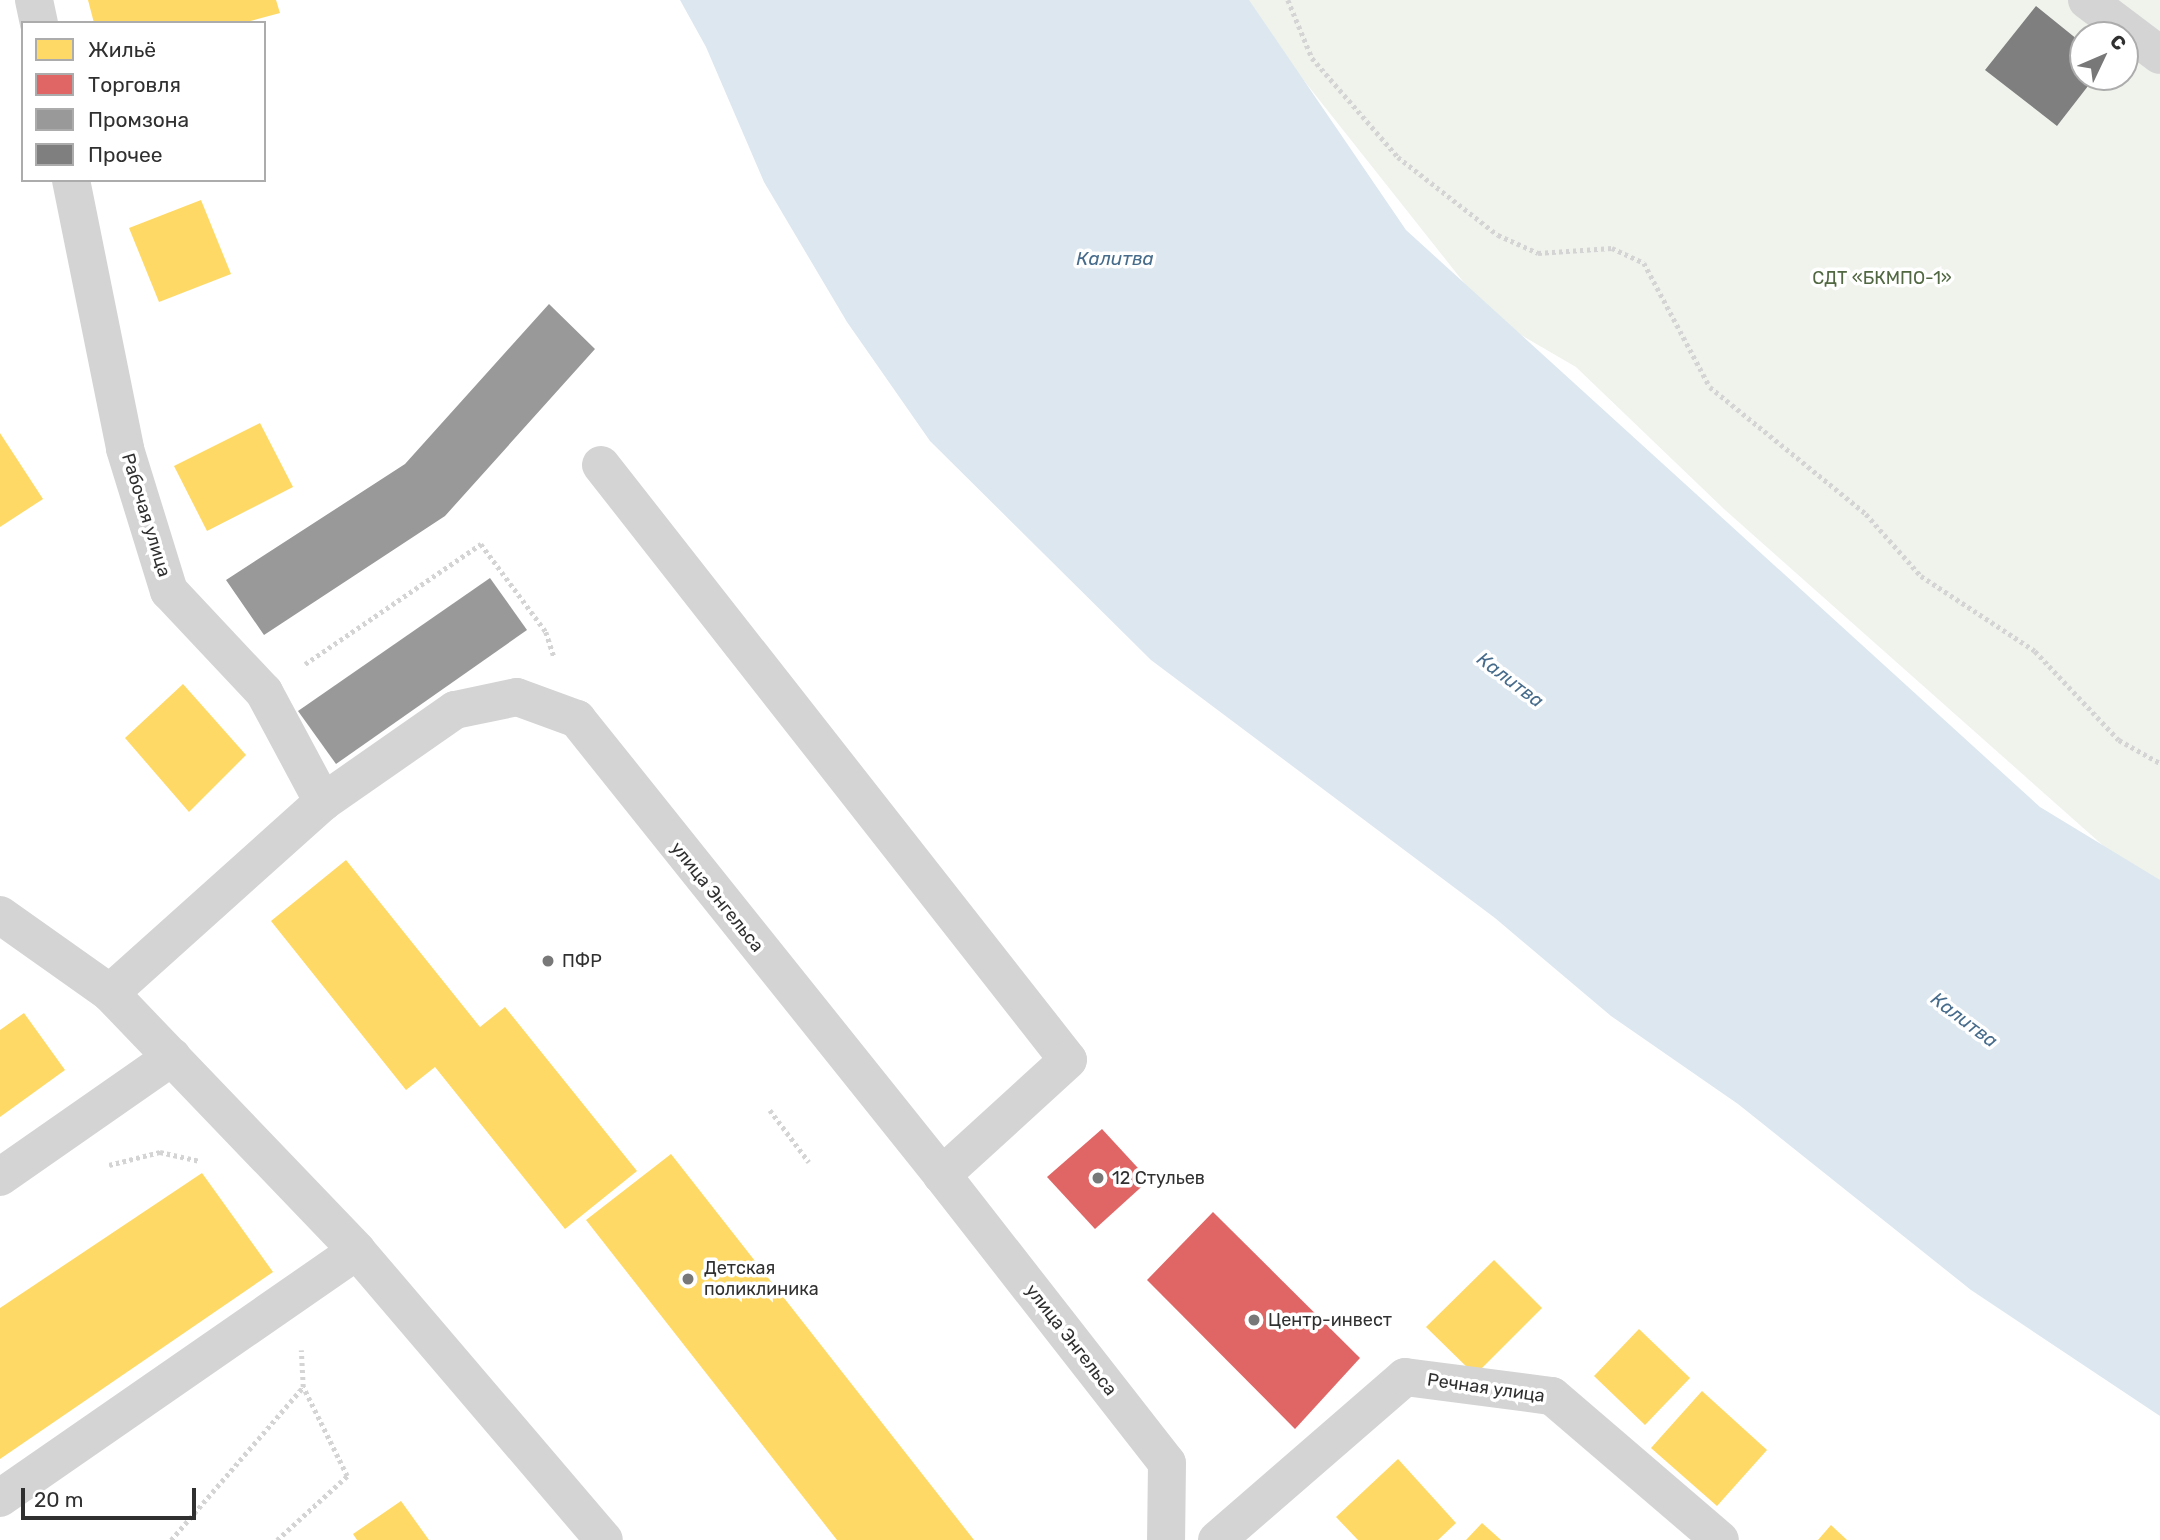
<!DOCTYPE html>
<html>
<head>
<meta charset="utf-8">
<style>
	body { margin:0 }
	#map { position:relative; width:2160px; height:1540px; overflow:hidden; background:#fff; font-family:Rubik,sans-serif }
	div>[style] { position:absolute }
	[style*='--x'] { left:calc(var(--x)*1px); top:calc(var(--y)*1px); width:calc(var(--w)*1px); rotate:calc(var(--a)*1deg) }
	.green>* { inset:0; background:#eff3ec }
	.water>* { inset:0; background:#dde7f0 }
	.homes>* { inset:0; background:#ffd966 }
	.shops>* { inset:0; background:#e06666 }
	.industry>* { inset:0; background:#999 }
	.building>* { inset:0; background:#7f7f7f }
	.path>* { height:4.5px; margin-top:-2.25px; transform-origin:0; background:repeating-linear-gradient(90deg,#d4d4d4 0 3.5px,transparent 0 7px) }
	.minor>* { height:38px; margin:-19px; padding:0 19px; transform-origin:19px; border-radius:19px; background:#d4d4d4 }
	.dots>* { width:19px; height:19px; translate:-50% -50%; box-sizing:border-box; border:4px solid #fff; border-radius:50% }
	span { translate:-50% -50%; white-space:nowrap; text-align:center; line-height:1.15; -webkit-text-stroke:7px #fff; paint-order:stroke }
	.park-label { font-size:18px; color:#516842 }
	.street-label { font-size:18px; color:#303030 }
	.poi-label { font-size:18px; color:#303030 }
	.left { translate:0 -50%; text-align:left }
	.water-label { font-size:19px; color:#466b8b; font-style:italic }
	.legend { position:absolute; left:21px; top:21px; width:245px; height:161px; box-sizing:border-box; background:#fff; border:2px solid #acacac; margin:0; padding:9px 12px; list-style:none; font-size:21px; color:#303030 }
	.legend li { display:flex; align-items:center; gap:14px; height:35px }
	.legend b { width:35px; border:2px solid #acacac }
	.north { position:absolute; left:2069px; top:21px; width:70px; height:70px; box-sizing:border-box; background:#fff; border:2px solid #acacac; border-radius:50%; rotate:46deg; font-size:19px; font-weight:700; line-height:28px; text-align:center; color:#303030 }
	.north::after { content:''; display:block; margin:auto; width:24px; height:32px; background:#787878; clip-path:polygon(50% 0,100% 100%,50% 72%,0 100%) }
	.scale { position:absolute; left:21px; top:1488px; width:175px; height:32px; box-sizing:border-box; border:4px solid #303030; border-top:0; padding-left:9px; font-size:21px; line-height:24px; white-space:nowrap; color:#303030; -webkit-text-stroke:5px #fff; paint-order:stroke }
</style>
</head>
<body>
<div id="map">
	<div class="green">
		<div style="clip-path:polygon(evenodd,1240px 0,2160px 0,2160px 884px,2134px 873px,1724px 509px,1576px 367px,1492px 318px,1240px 0,2083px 35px,2125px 35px,2125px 77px,2083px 77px,2083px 35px)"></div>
	</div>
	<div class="water">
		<div style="clip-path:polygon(680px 0,1249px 0,1406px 230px,2040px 807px,2160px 880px,2160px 1416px,1971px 1290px,1738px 1104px,1611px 1016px,1495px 918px,1151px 660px,930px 441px,847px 322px,764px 182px,706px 47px)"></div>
	</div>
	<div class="homes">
		<div style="clip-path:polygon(88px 0,276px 0,280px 13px,243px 23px,94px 23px)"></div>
		<div style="clip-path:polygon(201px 200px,231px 274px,159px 302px,129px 228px)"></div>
		<div style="clip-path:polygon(260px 423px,293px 487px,207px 531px,174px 466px)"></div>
		<div style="clip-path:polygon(0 433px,43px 499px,0 527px)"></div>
		<div style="clip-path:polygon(183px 684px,246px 755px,189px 812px,125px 738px)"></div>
		<div style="clip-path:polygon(346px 860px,480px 1027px,505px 1007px,637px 1171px,565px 1229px,435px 1067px,406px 1090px,271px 921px)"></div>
		<div style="clip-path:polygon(24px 1013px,65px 1070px,0 1117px,0 1030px)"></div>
		<div style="clip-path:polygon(671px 1154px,974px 1540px,837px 1540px,586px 1220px)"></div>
		<div style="clip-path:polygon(202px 1173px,273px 1272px,0 1459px,0 1308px)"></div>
		<div style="clip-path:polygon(1494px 1260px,1542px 1308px,1475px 1375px,1426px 1327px)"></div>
		<div style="clip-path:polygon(1639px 1329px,1690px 1378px,1645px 1425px,1594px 1376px)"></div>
		<div style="clip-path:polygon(1702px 1391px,1767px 1450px,1717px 1506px,1651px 1448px)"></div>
		<div style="clip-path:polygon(1398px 1459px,1456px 1523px,1438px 1540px,1358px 1540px,1336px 1517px)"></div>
		<div style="clip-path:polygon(401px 1501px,429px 1540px,357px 1540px,353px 1534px)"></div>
		<div style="clip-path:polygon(1482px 1523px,1501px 1540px,1466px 1540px)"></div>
		<div style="clip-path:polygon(1831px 1525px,1847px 1540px,1818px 1540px)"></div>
	</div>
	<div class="shops">
		<div style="clip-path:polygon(1102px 1129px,1149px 1180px,1095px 1229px,1047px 1177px)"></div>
		<div style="clip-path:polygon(1213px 1212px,1360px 1358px,1295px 1429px,1147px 1280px)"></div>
	</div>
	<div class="industry">
		<div style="clip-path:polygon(549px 304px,595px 349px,445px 516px,264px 635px,226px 580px,405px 464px)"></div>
		<div style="clip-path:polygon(490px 578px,527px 630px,336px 764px,298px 711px)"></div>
	</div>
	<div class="building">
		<div style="clip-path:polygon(2036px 6px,2083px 44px,2083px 77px,2095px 77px,2057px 126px,1985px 70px)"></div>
	</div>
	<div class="path">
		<div style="--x:1288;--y:0;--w:63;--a:67.5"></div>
		<div style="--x:1312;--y:58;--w:131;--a:49"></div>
		<div style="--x:1398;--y:157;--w:127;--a:38"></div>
		<div style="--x:1498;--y:235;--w:44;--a:24.2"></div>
		<div style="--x:1538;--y:253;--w:74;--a:-3.9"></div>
		<div style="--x:1612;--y:248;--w:35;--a:25"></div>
		<div style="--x:1644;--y:263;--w:140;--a:62"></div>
		<div style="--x:1710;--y:387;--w:201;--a:39.1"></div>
		<div style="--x:1866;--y:514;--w:83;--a:48.4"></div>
		<div style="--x:1921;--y:576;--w:136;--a:33.3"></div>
		<div style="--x:2035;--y:651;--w:122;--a:46.7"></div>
		<div style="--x:2119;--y:740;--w:47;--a:29.3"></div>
		<div style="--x:305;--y:664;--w:213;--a:-34.3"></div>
		<div style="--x:481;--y:544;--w:109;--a:53.5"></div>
		<div style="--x:546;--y:632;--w:25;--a:72"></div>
		<div style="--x:770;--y:1110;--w:65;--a:53.1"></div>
		<div style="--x:109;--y:1165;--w:53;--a:-14.3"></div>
		<div style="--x:160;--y:1152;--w:41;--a:12.7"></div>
		<div style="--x:171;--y:1540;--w:202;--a:-49.2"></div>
		<div style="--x:303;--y:1387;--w:37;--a:-93"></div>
		<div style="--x:277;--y:1540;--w:95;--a:-42.4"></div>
		<div style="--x:347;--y:1476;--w:99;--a:-116.3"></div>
	</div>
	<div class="minor">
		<div style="--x:34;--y:0;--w:24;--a:78"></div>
		<div style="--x:2087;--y:0;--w:91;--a:37"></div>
		<div style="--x:71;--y:180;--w:274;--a:78.6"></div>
		<div style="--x:125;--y:449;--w:149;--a:72.8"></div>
		<div style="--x:169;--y:591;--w:139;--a:46.8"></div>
		<div style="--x:264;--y:692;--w:125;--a:61.8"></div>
		<div style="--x:601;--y:465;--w:756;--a:51.87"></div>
		<div style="--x:1068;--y:1060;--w:171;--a:137.6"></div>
		<div style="--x:0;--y:915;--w:135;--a:35.3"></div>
		<div style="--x:110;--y:993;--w:357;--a:46.2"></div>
		<div style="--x:357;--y:1251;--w:380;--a:49.5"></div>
		<div style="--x:110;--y:993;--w:286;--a:-41.9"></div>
		<div style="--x:323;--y:802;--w:161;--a:-34.9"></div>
		<div style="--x:455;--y:710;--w:63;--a:-11.8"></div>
		<div style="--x:517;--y:697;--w:64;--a:20.1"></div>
		<div style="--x:577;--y:719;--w:584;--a:51.32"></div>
		<div style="--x:942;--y:1175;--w:365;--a:52"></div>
		<div style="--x:1167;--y:1463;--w:77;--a:90.7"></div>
		<div style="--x:0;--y:1177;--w:210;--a:-34.9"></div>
		<div style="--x:0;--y:1498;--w:434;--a:-34.7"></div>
		<div style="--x:1217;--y:1540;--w:249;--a:-40.9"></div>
		<div style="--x:1405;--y:1377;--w:148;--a:7.4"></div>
		<div style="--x:1552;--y:1396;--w:221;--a:40.6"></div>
	</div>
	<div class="dots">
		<div style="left:548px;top:961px;background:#787878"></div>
		<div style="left:1098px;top:1178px;background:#787878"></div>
		<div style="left:688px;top:1279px;background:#787878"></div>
		<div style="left:1254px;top:1320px;background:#787878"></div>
	</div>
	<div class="park-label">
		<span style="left:1882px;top:278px">СДТ «БКМПО-1»</span>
	</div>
	<div class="street-label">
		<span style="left:146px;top:515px;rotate:73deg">Рабочая улица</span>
		<span style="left:717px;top:897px;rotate:51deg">улица Энгельса</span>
		<span style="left:1071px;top:1340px;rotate:52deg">улица Энгельса</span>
		<span style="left:1486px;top:1388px;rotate:8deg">Речная улица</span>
	</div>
	<div class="poi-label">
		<span class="left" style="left:562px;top:961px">ПФР</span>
		<span class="left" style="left:1112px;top:1178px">12 Стульев</span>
		<span class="left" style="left:704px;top:1279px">Детская<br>поликлиника</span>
		<span class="left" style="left:1268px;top:1320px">Центр-инвест</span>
	</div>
	<div class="water-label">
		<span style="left:1115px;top:259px">Калитва</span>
		<span style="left:1510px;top:680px;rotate:37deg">Калитва</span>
		<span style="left:1964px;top:1020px;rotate:37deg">Калитва</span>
	</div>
	<ul class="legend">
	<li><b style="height:19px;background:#ffd966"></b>Жильё</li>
	<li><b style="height:19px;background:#e06666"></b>Торговля</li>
	<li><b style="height:19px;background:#999"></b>Промзона</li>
	<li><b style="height:19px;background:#7f7f7f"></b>Прочее</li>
	</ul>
	<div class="north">С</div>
	<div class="scale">20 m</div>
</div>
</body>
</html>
